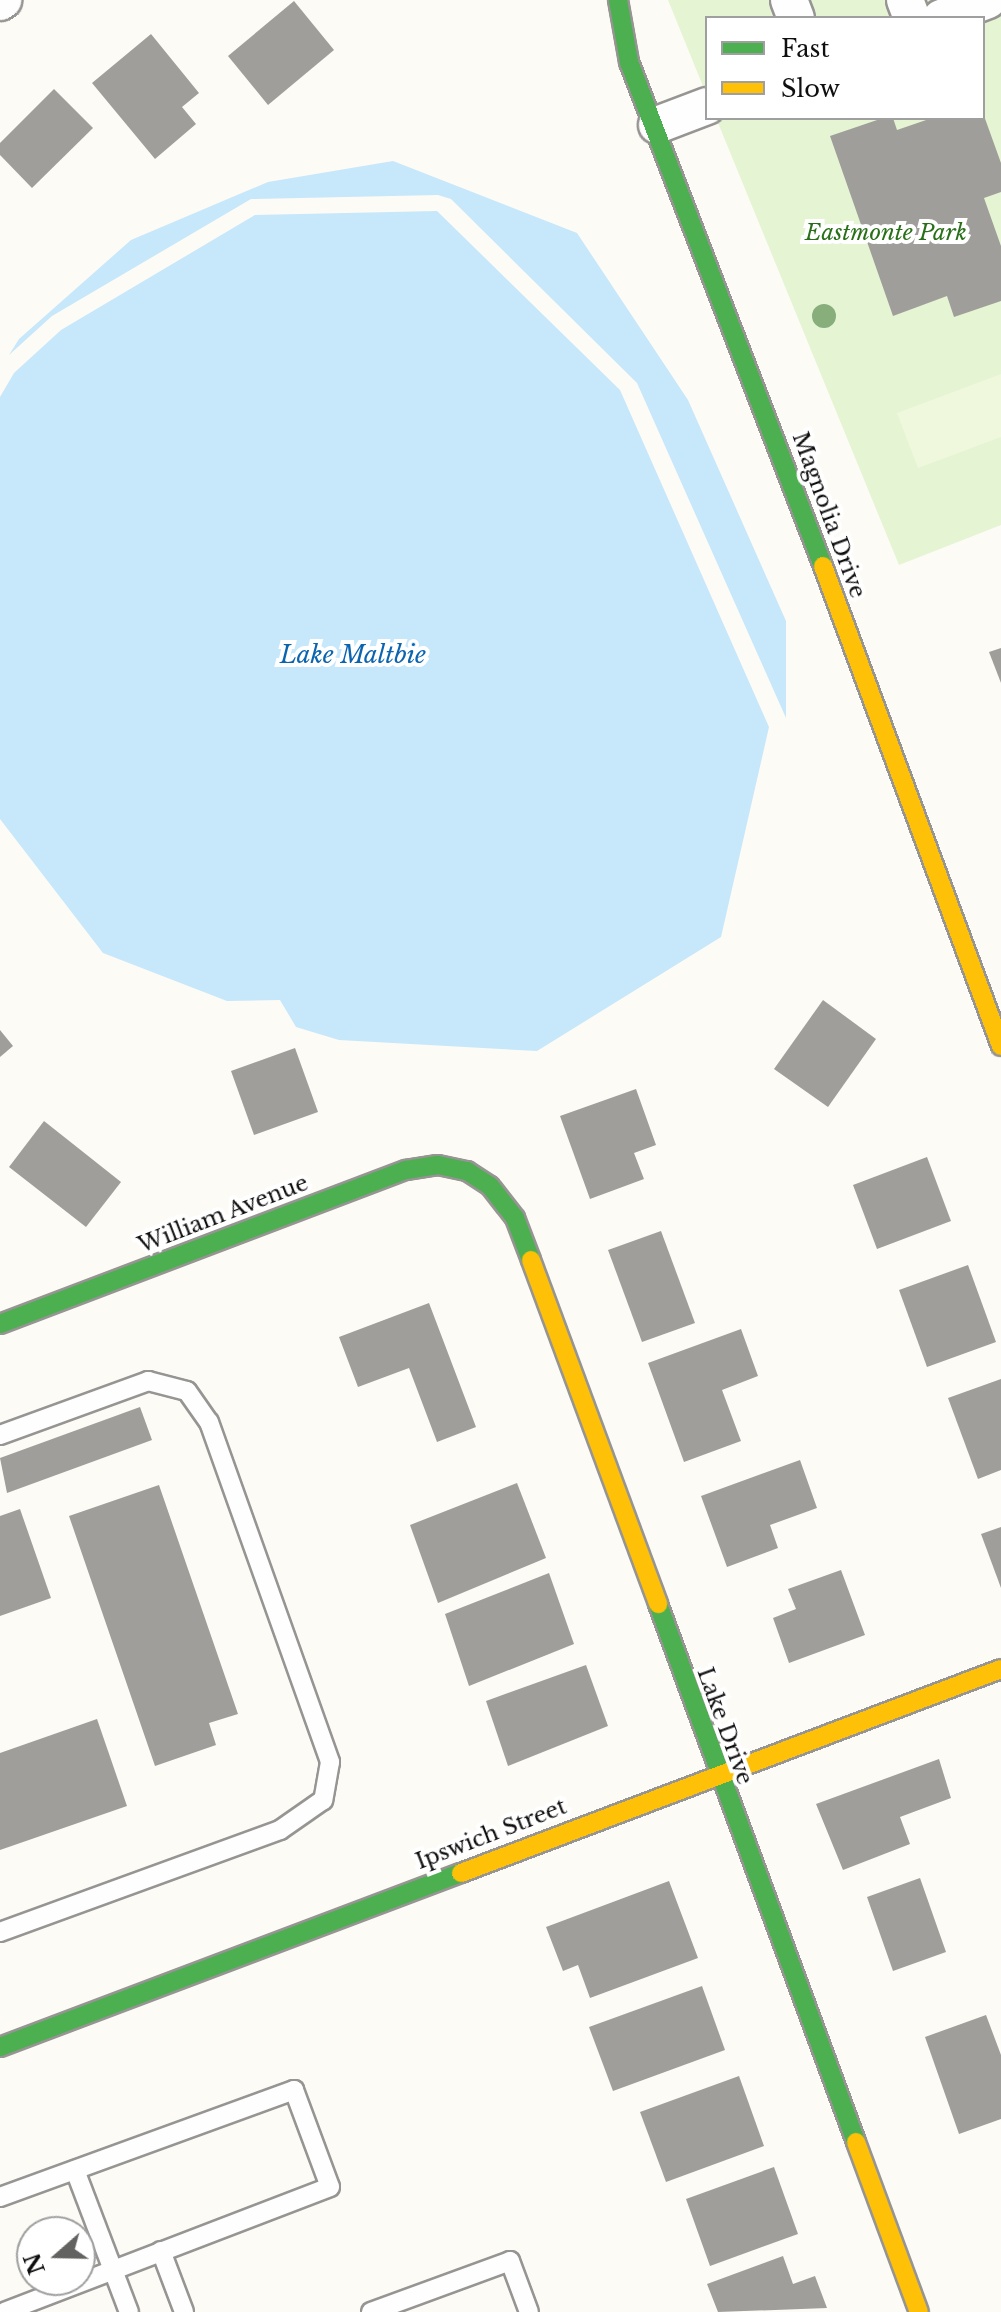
<!DOCTYPE html>
<html>
<head>
<meta charset="utf-8">
<style>
	body { margin:0 }
	#map { position:relative; width:1001px; height:2312px; overflow:hidden; background:#fcfbf5; font-family:"Libre Baskerville",serif }
	div>[style] { position:absolute }
	[style*='--x'] { left:calc(var(--x)*1px); top:calc(var(--y)*1px); width:calc(var(--w)*1px); rotate:calc(var(--a)*1deg) }
	.green>* { inset:0; background:#e5f4d2 }
	.pitch>* { inset:0; background:#eff8dd }
	.water>* { inset:0; background:#c7e7fb }
	.building>* { inset:0; background:#a09e9a }
	.roads { filter:drop-shadow(2px 0 #969593) drop-shadow(-2px 0 #969593) drop-shadow(0 2px #969593) drop-shadow(0 -2px #969593) }
	.lane>* { height:18px; margin:-9px; padding:0 9px; transform-origin:9px; border-radius:9px; background:#fffefe }
	.street>* { height:36px; margin:-18px; padding:0 18px; transform-origin:18px; border-radius:18px; background:#fffefe }
	.fast>* { height:18px; margin:-9px; padding:0 9px; transform-origin:9px; border-radius:9px; background:#4caf50 }
	.slow>* { height:18px; margin:-9px; padding:0 9px; transform-origin:9px; border-radius:9px; background:#ffc107 }
	.trees>* { width:24px; height:24px; margin:-12px; border-radius:50%; background:#87ae7b }
	span { translate:-50% -50%; white-space:nowrap; text-align:center; line-height:1.15; -webkit-text-stroke:8px #fff; paint-order:stroke }
	.park-label { font-size:22px; color:#286f18; font-style:italic }
	.street-label { font-size:22px; color:#0f0f0f }
	.water-label { font-size:24px; color:#0a64b0; font-style:italic }
	.legend { position:absolute; left:705px; top:16px; width:280px; height:104px; box-sizing:border-box; background:#fff; border:2px solid #9f9f9f; margin:0; padding:10px 14px; list-style:none; font-size:24px; color:#0f0f0f }
	.legend li { display:flex; align-items:center; gap:16px; height:40px }
	.legend b { width:40px; border:2px solid #9f9f9f }
	.north { position:absolute; left:16px; top:2216px; width:80px; height:80px; box-sizing:border-box; background:#fff; border:2px solid #9f9f9f; border-radius:50%; rotate:250deg; font-size:22px; font-weight:700; line-height:32px; text-align:center; color:#0f0f0f }
	.north::after { content:''; display:block; margin:auto; width:28px; height:36px; background:#626260; clip-path:polygon(50% 0,100% 100%,50% 72%,0 100%) }
</style>
</head>
<body>
<div id="map">
	<div class="green">
		<div style="clip-path:polygon(668px 0,1001px 0,1001px 525px,899px 565px,716px 118px,983px 118px,983px 18px,707px 18px,707px 96px)"></div>
	</div>
	<div class="pitch">
		<div style="clip-path:polygon(1001px 374px,1001px 437px,918px 468px,897px 413px)"></div>
	</div>
	<div class="water">
		<div style="clip-path:polygon(393px 161px,577px 233px,688px 400px,786px 621px,786px 718px,637px 383px,451px 199px,438px 195px,251px 199px,52px 316px,9px 355px,19px 339px,131px 240px,268px 182px)"></div>
		<div style="clip-path:polygon(437px 211px,620px 390px,769px 727px,721px 937px,537px 1051px,339px 1040px,296px 1027px,280px 1000px,227px 1001px,103px 953px,0 819px,0 397px,14px 373px,61px 330px,255px 215px)"></div>
	</div>
	<div class="building">
		<div style="clip-path:polygon(294px 1px,334px 50px,268px 105px,228px 56px)"></div>
		<div style="clip-path:polygon(151px 34px,199px 93px,182px 107px,196px 124px,155px 159px,92px 83px)"></div>
		<div style="clip-path:polygon(54px 89px,93px 128px,32px 188px,0 155px,0 143px)"></div>
		<div style="clip-path:polygon(983px 113px,1001px 163px,1001px 192px,984px 198px,1001px 246px,1001px 301px,954px 317px,947px 296px,893px 316px,830px 136px,883px 118px,893px 118px,897px 130px,932px 118px,983px 118px)"></div>
		<div style="clip-path:polygon(1001px 648px,1001px 683px,989px 652px)"></div>
		<div style="clip-path:polygon(823px 1000px,876px 1039px,828px 1107px,774px 1069px)"></div>
		<div style="clip-path:polygon(0 1030px,13px 1046px,0 1057px)"></div>
		<div style="clip-path:polygon(295px 1048px,318px 1112px,254px 1135px,231px 1071px)"></div>
		<div style="clip-path:polygon(636px 1089px,656px 1145px,634px 1153px,644px 1179px,590px 1199px,560px 1116px)"></div>
		<div style="clip-path:polygon(44px 1121px,121px 1182px,86px 1227px,9px 1167px)"></div>
		<div style="clip-path:polygon(927px 1157px,951px 1221px,877px 1249px,853px 1185px)"></div>
		<div style="clip-path:polygon(661px 1231px,695px 1323px,642px 1342px,608px 1250px)"></div>
		<div style="clip-path:polygon(968px 1265px,996px 1342px,927px 1367px,899px 1290px)"></div>
		<div style="clip-path:polygon(429px 1303px,476px 1427px,437px 1442px,409px 1368px,358px 1387px,339px 1337px)"></div>
		<div style="clip-path:polygon(741px 1329px,758px 1376px,722px 1390px,741px 1441px,684px 1462px,648px 1363px)"></div>
		<div style="clip-path:polygon(1001px 1379px,1001px 1470px,978px 1479px,948px 1398px)"></div>
		<div style="clip-path:polygon(140px 1407px,152px 1440px,7px 1493px,0 1458px)"></div>
		<div style="clip-path:polygon(800px 1460px,817px 1508px,770px 1525px,778px 1548px,727px 1567px,701px 1496px)"></div>
		<div style="clip-path:polygon(517px 1483px,546px 1558px,438px 1603px,410px 1525px)"></div>
		<div style="clip-path:polygon(159px 1485px,238px 1714px,209px 1723px,216px 1745px,155px 1766px,69px 1516px)"></div>
		<div style="clip-path:polygon(20px 1509px,51px 1598px,0 1616px,0 1516px)"></div>
		<div style="clip-path:polygon(1001px 1527px,1001px 1588px,981px 1534px)"></div>
		<div style="clip-path:polygon(841px 1570px,865px 1635px,789px 1663px,773px 1618px,796px 1609px,788px 1589px)"></div>
		<div style="clip-path:polygon(549px 1573px,574px 1644px,469px 1686px,445px 1614px)"></div>
		<div style="clip-path:polygon(586px 1665px,608px 1726px,508px 1766px,486px 1701px)"></div>
		<div style="clip-path:polygon(97px 1719px,127px 1806px,0 1850px,0 1753px)"></div>
		<div style="clip-path:polygon(939px 1759px,951px 1798px,900px 1817px,910px 1844px,843px 1870px,816px 1804px)"></div>
		<div style="clip-path:polygon(920px 1878px,946px 1952px,893px 1971px,867px 1897px)"></div>
		<div style="clip-path:polygon(669px 1881px,698px 1958px,590px 1998px,578px 1965px,563px 1971px,546px 1927px)"></div>
		<div style="clip-path:polygon(702px 1986px,725px 2050px,613px 2091px,589px 2027px)"></div>
		<div style="clip-path:polygon(986px 2015px,1001px 2055px,1001px 2119px,959px 2134px,925px 2037px)"></div>
		<div style="clip-path:polygon(739px 2076px,764px 2146px,666px 2182px,640px 2112px)"></div>
		<div style="clip-path:polygon(774px 2167px,798px 2234px,710px 2266px,686px 2199px)"></div>
		<div style="clip-path:polygon(783px 2256px,793px 2284px,815px 2276px,827px 2308px,718px 2312px,707px 2284px)"></div>
	</div>
	<div class="roads">
		<div class="lane">
			<div style="--x:0;--y:1435;--w:158;--a:-20"></div>
			<div style="--x:148;--y:1381;--w:40;--a:14.4"></div>
			<div style="--x:187;--y:1391;--w:38;--a:55"></div>
			<div style="--x:209;--y:1422;--w:361;--a:70.4"></div>
			<div style="--x:330;--y:1762;--w:39;--a:100"></div>
			<div style="--x:323;--y:1800;--w:52;--a:145.1"></div>
			<div style="--x:280;--y:1830;--w:298;--a:160"></div>
			<div style="--x:75;--y:2170;--w:152;--a:69.2"></div>
			<div style="--x:0;--y:2197;--w:313;--a:-20"></div>
			<div style="--x:294;--y:2090;--w:103;--a:69.6"></div>
			<div style="--x:330;--y:2187;--w:348;--a:159"></div>
			<div style="--x:161;--y:2251;--w:65;--a:69.3"></div>
			<div style="--x:371;--y:2312;--w:148;--a:-20.1"></div>
			<div style="--x:510;--y:2261;--w:54;--a:69.6"></div>
		</div>
		<div class="street">
			<div style="--x:789;--y:0;--w:19;--a:69"></div>
			<div style="--x:905;--y:0;--w:19;--a:69"></div>
			<div style="--x:0;--y:2;--w:4;--a:-34"></div>
			<div style="--x:941;--y:18;--w:50;--a:-21"></div>
			<div style="--x:657;--y:125;--w:53;--a:-20.8"></div>
		</div>
		<div class="fast">
			<div style="--x:618;--y:0;--w:63;--a:79.9"></div>
			<div style="--x:629;--y:62;--w:540;--a:68.95"></div>
			<div style="--x:0;--y:1324;--w:434;--a:-20.8"></div>
			<div style="--x:406;--y:1170;--w:32;--a:-9"></div>
			<div style="--x:438;--y:1165;--w:30;--a:12"></div>
			<div style="--x:467;--y:1171;--w:27;--a:33"></div>
			<div style="--x:490;--y:1186;--w:41;--a:52"></div>
			<div style="--x:515;--y:1218;--w:45;--a:69.1"></div>
			<div style="--x:658;--y:1604;--w:573;--a:69.79"></div>
			<div style="--x:0;--y:2047;--w:493;--a:-20.7"></div>
		</div>
		<div class="slow">
			<div style="--x:823;--y:566;--w:512;--a:69.65"></div>
			<div style="--x:531;--y:1260;--w:367;--a:69.7"></div>
			<div style="--x:461;--y:1873;--w:577;--a:-20.7"></div>
			<div style="--x:856;--y:2142;--w:181;--a:69.7"></div>
		</div>
	</div>
	<div class="trees">
		<div style="left:824px;top:316px"></div>
	</div>
	<div class="park-label">
		<span style="left:886px;top:233px">Eastmonte Park</span>
	</div>
	<div class="street-label">
		<span style="left:829px;top:515px;rotate:70deg">Magnolia Drive</span>
		<span style="left:223px;top:1214px;rotate:-21deg">William Avenue</span>
		<span style="left:725px;top:1726px;rotate:70deg">Lake Drive</span>
		<span style="left:491px;top:1834px;rotate:-21deg">Ipswich Street</span>
	</div>
	<div class="water-label">
		<span style="left:353px;top:655px">Lake Maltbie</span>
	</div>
	<ul class="legend">
	<li><b style="height:10px;background:#4caf50"></b>Fast</li>
	<li><b style="height:10px;background:#ffc107"></b>Slow</li>
	</ul>
	<div class="north">N</div>
</div>
</body>
</html>
